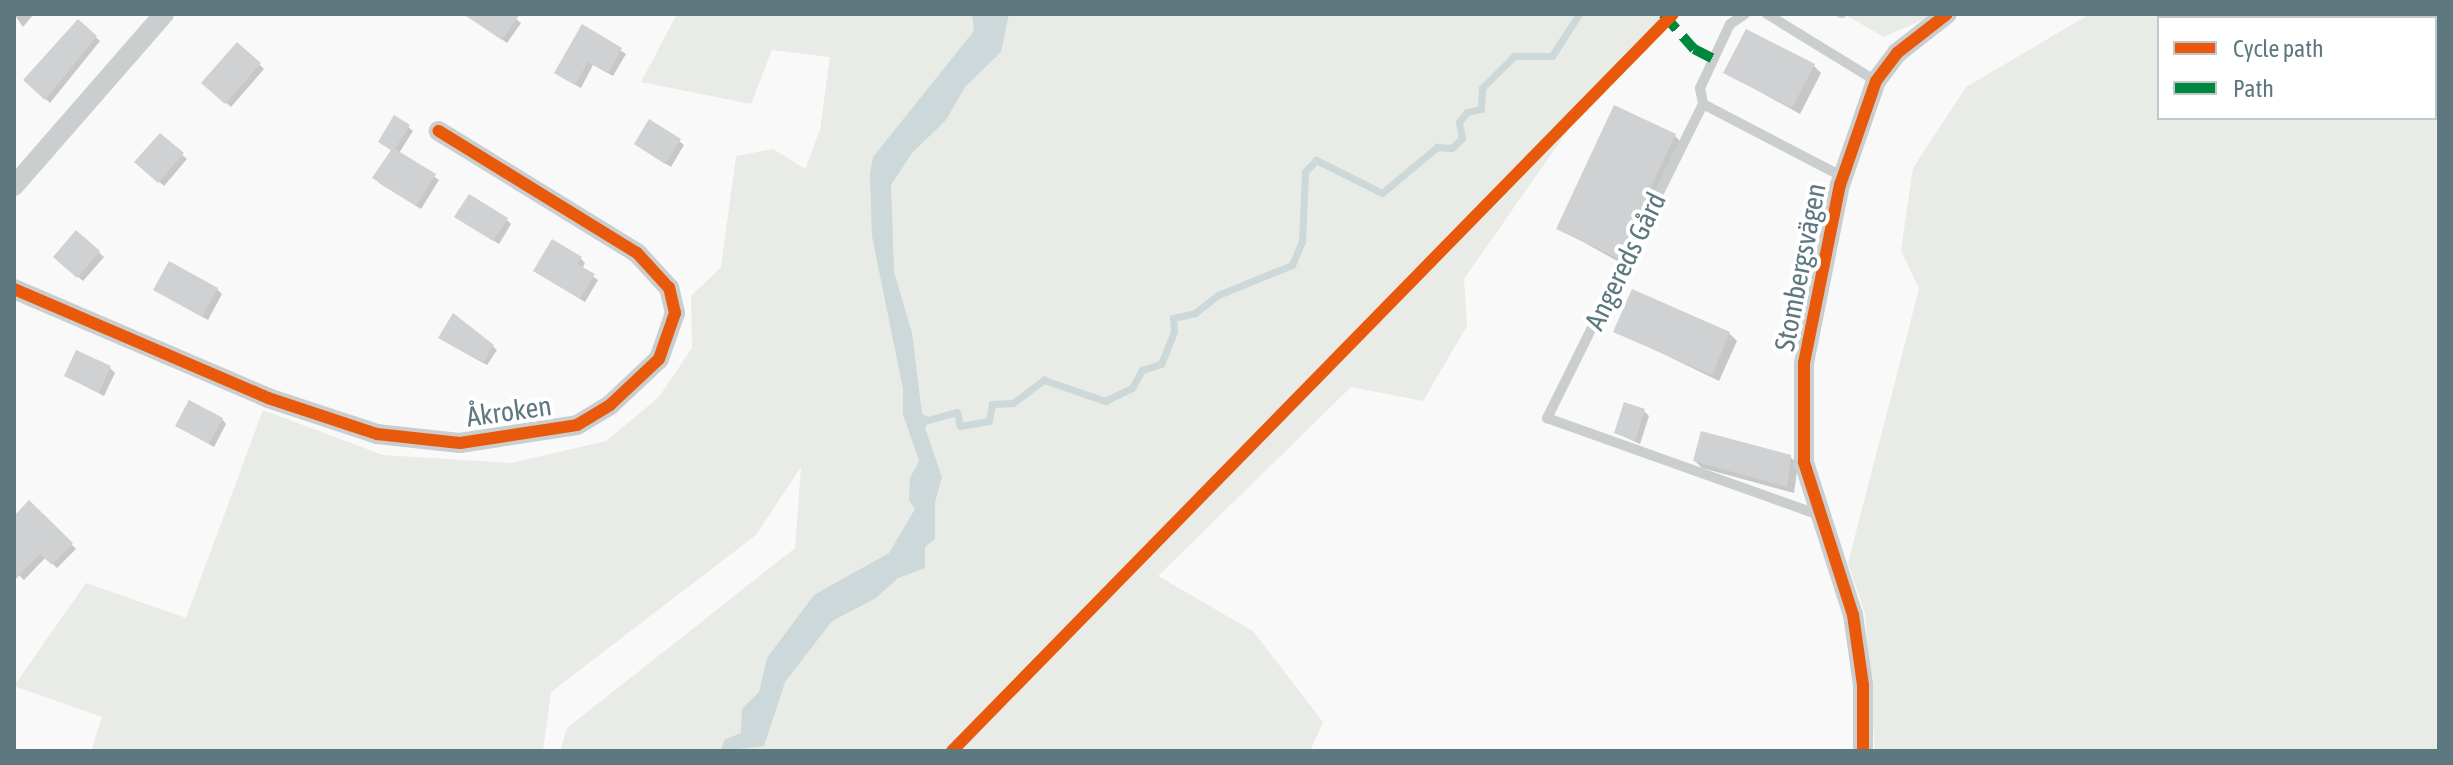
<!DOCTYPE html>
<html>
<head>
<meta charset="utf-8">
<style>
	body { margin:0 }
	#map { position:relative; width:2453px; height:765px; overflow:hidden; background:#f9f9f9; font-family:"Asap Condensed",sans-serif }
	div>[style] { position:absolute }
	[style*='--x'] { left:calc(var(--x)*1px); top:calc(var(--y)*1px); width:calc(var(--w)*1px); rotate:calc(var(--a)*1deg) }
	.green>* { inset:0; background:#e8ebe6 }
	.water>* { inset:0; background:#ccd8d9 }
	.shadow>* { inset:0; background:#0003 }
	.stream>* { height:7px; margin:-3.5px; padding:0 3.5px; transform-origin:3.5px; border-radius:3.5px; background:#ccd8d9 }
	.building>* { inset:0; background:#cfd1d2 }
	.lane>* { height:10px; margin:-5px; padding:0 5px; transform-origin:5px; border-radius:5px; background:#cbcece }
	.street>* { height:20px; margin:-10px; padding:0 10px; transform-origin:10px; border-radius:10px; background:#cbcece }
	.quiet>* { height:10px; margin-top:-5px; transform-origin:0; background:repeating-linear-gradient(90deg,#00873e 0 20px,transparent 0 30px) }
	.cycleway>* { height:12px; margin:-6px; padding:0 6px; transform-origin:6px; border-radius:6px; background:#e8590c }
	span { translate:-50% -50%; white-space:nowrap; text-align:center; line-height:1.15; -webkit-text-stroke:8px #fff; paint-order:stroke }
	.street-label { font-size:28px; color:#5e787f }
	.frame { position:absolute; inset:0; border:16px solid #5e787f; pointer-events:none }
	.legend { position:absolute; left:2157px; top:16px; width:280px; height:104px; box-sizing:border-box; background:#fff; border:2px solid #bfc9cc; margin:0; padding:10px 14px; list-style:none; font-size:24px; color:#5e787f }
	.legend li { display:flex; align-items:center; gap:16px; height:40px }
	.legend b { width:40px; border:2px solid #bfc9cc }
</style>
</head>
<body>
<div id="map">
	<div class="green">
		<div style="clip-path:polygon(677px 14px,1665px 14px,1592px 96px,1464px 279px,1467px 326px,1423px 401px,1351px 387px,1158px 576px,1253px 631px,1323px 722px,1310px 751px,560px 751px,567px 728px,795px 548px,801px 467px,756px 535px,551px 692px,543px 751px,91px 751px,102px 717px,14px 686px,86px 583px,186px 618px,263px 410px,383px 455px,511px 463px,606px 441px,659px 397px,692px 348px,691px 296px,721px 267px,736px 156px,773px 149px,805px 169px,820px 130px,830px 57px,772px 50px,751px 104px,641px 82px)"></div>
		<div style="clip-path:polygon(1844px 14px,1936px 14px,1884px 37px)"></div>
		<div style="clip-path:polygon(evenodd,2090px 14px,2439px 14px,2439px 751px,1875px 751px,1865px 614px,1848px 563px,1919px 289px,1901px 250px,1913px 168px,1966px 87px,2090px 14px,2159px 18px,2435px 18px,2435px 118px,2159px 118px,2159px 18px)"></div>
	</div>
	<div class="water">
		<div style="clip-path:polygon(972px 14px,1009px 14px,1001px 52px,965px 87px,946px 120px,912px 153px,891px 185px,894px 272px,912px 333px,922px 414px,930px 418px,925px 428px,942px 477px,935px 502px,935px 539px,925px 547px,925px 568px,898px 578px,876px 598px,832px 621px,785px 682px,764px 746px,721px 751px,724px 740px,741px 733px,742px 709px,759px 692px,767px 658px,814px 595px,889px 553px,915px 509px,909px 500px,910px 478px,919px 461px,903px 414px,903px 389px,872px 236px,870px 174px,873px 157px,974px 31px)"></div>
	</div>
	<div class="shadow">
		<div style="clip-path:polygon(14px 14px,34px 14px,23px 27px)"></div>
		<div style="clip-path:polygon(483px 14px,509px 14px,521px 23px,507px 43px,483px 26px)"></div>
		<div style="clip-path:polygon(78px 21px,100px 41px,50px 103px,26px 80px)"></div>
		<div style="clip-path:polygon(582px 27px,626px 54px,613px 76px,593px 65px,581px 88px,561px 77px)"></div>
		<div style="clip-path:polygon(259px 64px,264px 69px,231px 107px,204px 83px)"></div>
		<div style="clip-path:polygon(1814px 66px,1821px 73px,1800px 114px,1726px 73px)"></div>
		<div style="clip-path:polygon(408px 127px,413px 131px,399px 153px,439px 180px,421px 209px,379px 183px,392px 151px,380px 142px)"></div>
		<div style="clip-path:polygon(160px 136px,187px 159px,164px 186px,137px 162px)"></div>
		<div style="clip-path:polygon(1675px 136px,1685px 146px,1628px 267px,1558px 228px)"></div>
		<div style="clip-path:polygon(679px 141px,684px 145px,671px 167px,641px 148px)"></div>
		<div style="clip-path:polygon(457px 217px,507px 220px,511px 224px,499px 244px)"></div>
		<div style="clip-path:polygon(77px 233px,104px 257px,83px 281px,56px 257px)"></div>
		<div style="clip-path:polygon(580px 258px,585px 263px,582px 269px,598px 280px,585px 302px,535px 271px)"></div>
		<div style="clip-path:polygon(217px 289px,222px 294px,208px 320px,156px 290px)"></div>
		<div style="clip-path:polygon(454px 315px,497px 350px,487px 365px,444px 341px)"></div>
		<div style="clip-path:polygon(1616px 331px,1729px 333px,1737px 341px,1719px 381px)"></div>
		<div style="clip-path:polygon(110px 368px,115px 373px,104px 396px,66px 376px)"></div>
		<div style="clip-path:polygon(1644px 411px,1649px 416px,1640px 444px,1616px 433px)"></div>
		<div style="clip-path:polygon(222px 419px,226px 424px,214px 447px,178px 426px)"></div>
		<div style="clip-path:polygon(1790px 457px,1798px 464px,1794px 493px,1702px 468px,1695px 461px)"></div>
		<div style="clip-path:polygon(29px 503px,76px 549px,57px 568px,46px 557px,24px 580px,14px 571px,14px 519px)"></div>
	</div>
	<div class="stream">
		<div style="--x:1840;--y:14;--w:2;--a:0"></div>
		<div style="--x:921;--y:422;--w:37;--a:-16"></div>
		<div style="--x:957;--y:412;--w:14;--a:78"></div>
		<div style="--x:960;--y:426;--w:29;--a:-10"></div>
		<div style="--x:989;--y:421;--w:17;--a:-80"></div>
		<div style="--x:992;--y:404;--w:21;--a:-3"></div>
		<div style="--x:1013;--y:403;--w:39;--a:-37"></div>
		<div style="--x:1044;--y:380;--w:65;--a:19"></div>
		<div style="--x:1105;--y:401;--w:30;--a:-26"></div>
		<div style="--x:1132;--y:388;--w:21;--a:-61"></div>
		<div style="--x:1142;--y:370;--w:20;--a:-18"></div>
		<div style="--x:1161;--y:364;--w:35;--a:-68"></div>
		<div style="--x:1174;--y:331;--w:13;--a:-94"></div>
		<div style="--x:1173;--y:318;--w:23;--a:-13"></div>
		<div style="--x:1195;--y:313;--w:29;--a:-38"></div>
		<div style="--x:1218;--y:295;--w:80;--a:-22.1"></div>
		<div style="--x:1292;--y:265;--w:25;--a:-67"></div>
		<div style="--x:1302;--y:242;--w:70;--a:-87.5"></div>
		<div style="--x:1305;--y:172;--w:16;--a:-47"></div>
		<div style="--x:1316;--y:160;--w:74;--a:26.6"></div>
		<div style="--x:1382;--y:193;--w:72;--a:-39.9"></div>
		<div style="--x:1437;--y:147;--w:15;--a:4"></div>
		<div style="--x:1452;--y:148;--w:14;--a:-45"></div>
		<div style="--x:1462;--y:138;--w:16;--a:-101"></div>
		<div style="--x:1459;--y:122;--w:13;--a:-51"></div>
		<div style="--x:1467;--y:112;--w:14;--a:-12"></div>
		<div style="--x:1481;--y:109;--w:21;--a:-87"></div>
		<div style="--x:1482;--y:88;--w:45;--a:-45"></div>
		<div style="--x:1514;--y:56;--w:38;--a:0"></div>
		<div style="--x:1552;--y:56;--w:50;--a:-57.3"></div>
	</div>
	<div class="building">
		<div style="clip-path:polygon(463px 14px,520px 14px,502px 40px)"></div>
		<div style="clip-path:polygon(78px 19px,97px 36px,45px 100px,23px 80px)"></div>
		<div style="clip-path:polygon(582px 24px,622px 48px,608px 73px,588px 62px,575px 85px,554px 73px)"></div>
		<div style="clip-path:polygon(1746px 29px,1815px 64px,1792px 108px,1723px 73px)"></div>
		<div style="clip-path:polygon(237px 42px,261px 63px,225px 104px,201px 83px)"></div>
		<div style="clip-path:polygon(1614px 105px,1676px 134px,1617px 258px,1556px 229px)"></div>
		<div style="clip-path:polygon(394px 115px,410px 125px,395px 149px,436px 174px,416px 206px,372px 178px,391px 150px,378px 142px)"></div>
		<div style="clip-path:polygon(649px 119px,681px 139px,665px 164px,634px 144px)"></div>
		<div style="clip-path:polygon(160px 133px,184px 153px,158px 183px,134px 162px)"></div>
		<div style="clip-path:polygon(469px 194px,508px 218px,493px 241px,454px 217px)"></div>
		<div style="clip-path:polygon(76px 230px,100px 251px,77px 278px,53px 257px)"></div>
		<div style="clip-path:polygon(552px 239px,582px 257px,577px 264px,595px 274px,580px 299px,533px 271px)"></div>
		<div style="clip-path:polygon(169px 261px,218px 288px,202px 317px,153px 290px)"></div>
		<div style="clip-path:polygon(1632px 289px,1730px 332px,1712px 375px,1613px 332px)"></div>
		<div style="clip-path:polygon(453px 313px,494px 345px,483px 363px,438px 338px)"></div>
		<div style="clip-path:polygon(76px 350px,111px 366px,99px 393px,64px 376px)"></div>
		<div style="clip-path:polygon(189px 400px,223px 418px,209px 444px,175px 426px)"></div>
		<div style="clip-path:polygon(1624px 402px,1645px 409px,1635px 441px,1614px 433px)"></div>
		<div style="clip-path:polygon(1701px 431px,1791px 455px,1787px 487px,1693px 461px)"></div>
		<div style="clip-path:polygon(29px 500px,73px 543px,52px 565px,40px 554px,14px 581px,14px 516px)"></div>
	</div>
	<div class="lane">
		<div style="--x:1745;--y:14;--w:18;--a:146"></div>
		<div style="--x:1730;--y:24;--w:71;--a:115.1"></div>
		<div style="--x:1700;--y:88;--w:16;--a:79"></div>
		<div style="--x:1703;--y:104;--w:158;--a:27.5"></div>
		<div style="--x:1767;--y:14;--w:128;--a:31.6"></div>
		<div style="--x:1703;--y:104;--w:351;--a:116.4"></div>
		<div style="--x:1547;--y:418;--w:289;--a:19.6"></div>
	</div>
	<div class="street">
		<div style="--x:14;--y:186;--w:228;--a:-48.9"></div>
		<div style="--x:14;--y:289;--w:276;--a:23.2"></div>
		<div style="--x:268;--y:398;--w:115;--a:18.3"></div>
		<div style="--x:377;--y:434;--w:83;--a:6.2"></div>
		<div style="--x:460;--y:443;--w:118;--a:-8.7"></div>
		<div style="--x:577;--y:425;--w:39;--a:-31"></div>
		<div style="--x:610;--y:405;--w:67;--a:-43.2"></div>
		<div style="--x:659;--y:359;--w:49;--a:-70.8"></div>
		<div style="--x:675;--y:313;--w:26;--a:-103"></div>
		<div style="--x:669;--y:288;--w:47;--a:-132.4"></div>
		<div style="--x:637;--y:253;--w:233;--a:-148.4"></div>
		<div style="--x:1863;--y:751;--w:66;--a:-90"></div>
		<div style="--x:1863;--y:685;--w:71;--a:-98.1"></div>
		<div style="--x:1853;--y:615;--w:161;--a:-107.8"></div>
		<div style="--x:1804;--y:462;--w:99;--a:-90"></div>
		<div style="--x:1804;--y:363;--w:182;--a:-78.6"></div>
		<div style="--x:1840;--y:185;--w:110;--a:-70.9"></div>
		<div style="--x:1876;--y:81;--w:35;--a:-53"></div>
		<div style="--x:1897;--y:53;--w:63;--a:-38"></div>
	</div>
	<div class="quiet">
		<div style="--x:1663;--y:14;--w:47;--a:48.5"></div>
		<div style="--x:1694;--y:49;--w:22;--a:27"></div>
	</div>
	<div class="cycleway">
		<div style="--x:14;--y:289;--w:276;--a:23.2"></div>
		<div style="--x:268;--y:398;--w:115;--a:18.3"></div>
		<div style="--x:377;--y:434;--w:83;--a:6.2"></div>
		<div style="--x:460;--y:443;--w:118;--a:-8.7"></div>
		<div style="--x:577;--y:425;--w:39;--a:-31"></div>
		<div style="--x:610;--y:405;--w:67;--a:-43.2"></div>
		<div style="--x:659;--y:359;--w:49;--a:-70.8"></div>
		<div style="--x:675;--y:313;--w:26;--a:-103"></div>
		<div style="--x:669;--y:288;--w:47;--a:-132.4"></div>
		<div style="--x:637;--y:253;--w:233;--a:-148.4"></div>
		<div style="--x:952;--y:751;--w:1031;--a:-45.63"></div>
		<div style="--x:1863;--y:751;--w:66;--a:-90"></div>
		<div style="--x:1863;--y:685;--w:71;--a:-98.1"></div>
		<div style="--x:1853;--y:615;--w:161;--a:-107.8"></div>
		<div style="--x:1804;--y:462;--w:99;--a:-90"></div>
		<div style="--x:1804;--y:363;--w:182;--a:-78.6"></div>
		<div style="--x:1840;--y:185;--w:110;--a:-70.9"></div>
		<div style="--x:1876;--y:81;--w:35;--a:-53"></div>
		<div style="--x:1897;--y:53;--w:63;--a:-38"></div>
	</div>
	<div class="street-label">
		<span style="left:1625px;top:261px;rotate:-64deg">Angereds Gård</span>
		<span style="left:1800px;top:267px;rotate:-79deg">Stombergsvägen</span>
		<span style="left:509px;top:411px;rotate:-8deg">Åkroken</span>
	</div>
	<div class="frame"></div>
	<ul class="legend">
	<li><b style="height:10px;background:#e8590c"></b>Cycle path</li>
	<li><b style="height:10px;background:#00873e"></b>Path</li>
	</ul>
</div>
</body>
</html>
